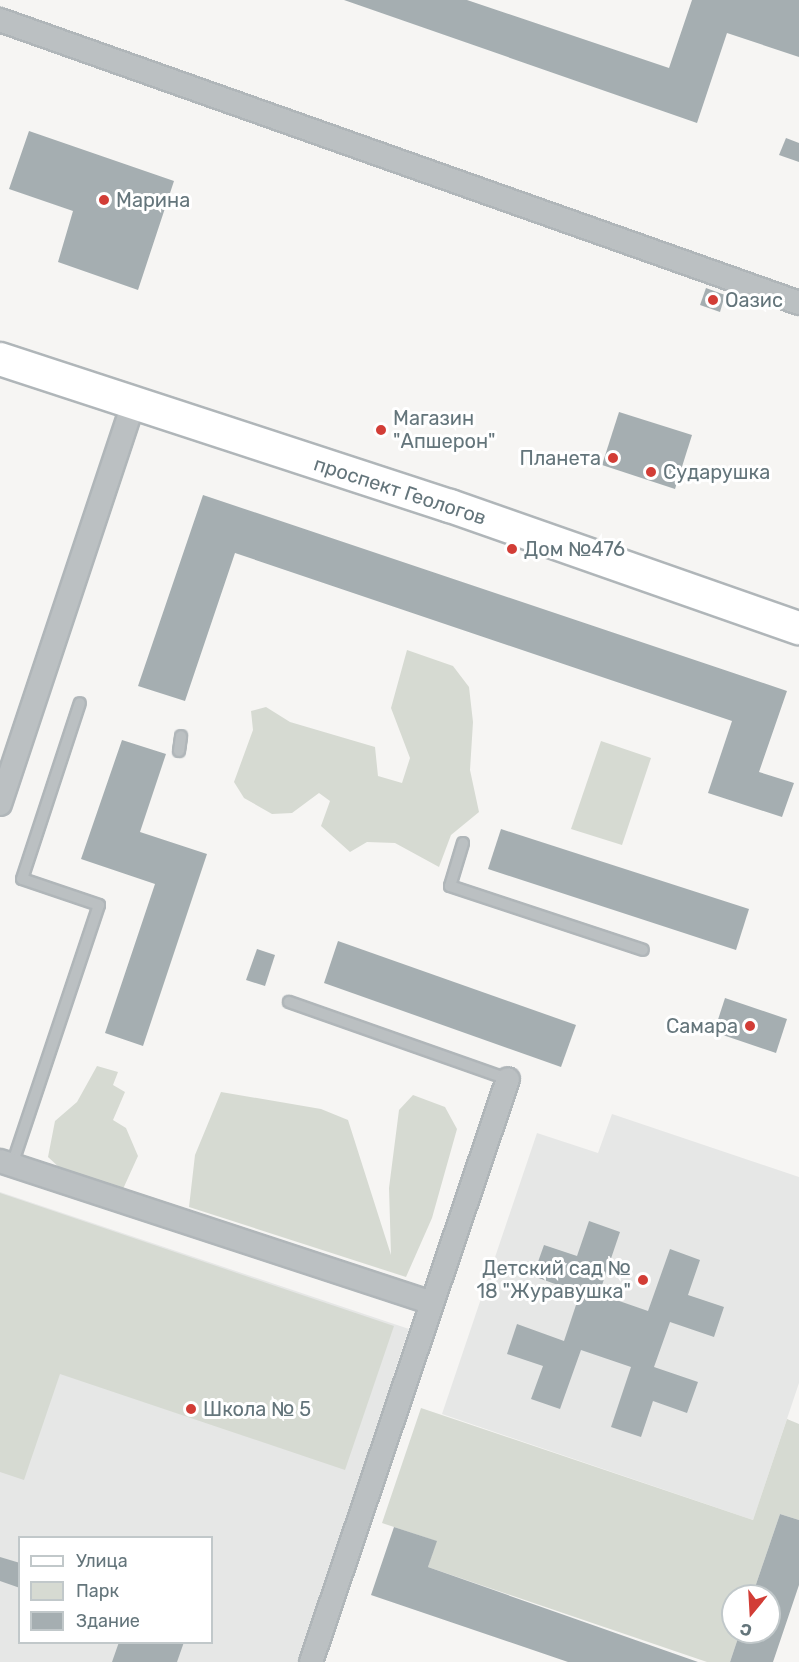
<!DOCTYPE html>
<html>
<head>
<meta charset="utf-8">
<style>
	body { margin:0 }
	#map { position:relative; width:799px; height:1662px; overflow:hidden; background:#f6f5f3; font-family:Rubik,sans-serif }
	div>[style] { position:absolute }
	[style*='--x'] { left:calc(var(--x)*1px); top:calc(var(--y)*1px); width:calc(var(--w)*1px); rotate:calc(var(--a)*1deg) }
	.built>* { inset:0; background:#e6e7e6 }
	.green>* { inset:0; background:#d6dad2 }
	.building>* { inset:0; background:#a5aeb1 }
	.roads { filter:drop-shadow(2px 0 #b0b6b9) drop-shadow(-2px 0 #b0b6b9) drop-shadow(0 2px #b0b6b9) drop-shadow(0 -2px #b0b6b9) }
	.lane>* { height:10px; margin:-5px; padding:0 5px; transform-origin:5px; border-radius:5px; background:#bbc0c2 }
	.street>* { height:22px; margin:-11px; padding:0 11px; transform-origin:11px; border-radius:11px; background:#bbc0c2 }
	.secondary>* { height:32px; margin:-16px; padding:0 16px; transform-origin:16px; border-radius:16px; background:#fff }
	.dots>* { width:16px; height:16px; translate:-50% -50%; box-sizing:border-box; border:3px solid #fff; border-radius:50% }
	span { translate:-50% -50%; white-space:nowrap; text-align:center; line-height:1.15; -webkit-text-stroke:6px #fff; paint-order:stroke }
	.poi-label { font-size:20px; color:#64757b }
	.left { translate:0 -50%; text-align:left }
	.right { translate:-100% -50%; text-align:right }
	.street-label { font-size:20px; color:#64757b }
	.legend { position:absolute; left:18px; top:1536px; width:195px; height:108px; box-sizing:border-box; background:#fff; border:2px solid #c1c8ca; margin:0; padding:8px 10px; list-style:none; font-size:18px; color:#64757b }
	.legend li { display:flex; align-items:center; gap:12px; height:30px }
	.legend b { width:30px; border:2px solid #c1c8ca }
	.north { position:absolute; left:721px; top:1584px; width:60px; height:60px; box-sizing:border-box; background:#fff; border:2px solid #c1c8ca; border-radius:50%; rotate:198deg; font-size:16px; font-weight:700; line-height:24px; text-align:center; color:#64757b }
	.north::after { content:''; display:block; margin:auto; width:21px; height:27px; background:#d23d36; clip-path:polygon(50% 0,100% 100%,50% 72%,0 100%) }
</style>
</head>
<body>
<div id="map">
	<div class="built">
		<div style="clip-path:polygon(612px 1114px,799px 1177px,799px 1383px,753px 1520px,442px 1414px,537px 1133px,598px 1153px)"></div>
		<div style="clip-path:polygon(evenodd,0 1192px,409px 1329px,298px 1662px,0 1662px,0 1192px,20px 1538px,212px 1538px,212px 1642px,20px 1642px,20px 1538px)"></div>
	</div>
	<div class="green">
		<div style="clip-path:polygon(407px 650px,453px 666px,469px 687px,473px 722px,470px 770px,479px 812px,451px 835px,439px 867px,395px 843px,367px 842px,350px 852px,321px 826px,330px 801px,319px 793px,292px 813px,272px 814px,244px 798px,234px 782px,253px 730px,251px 711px,266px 707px,290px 722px,375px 747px,378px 776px,402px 783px,410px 758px,391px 708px)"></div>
		<div style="clip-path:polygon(601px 741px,651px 758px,622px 845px,571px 829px)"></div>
		<div style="clip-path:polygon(97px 1066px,118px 1072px,113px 1085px,125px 1092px,113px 1120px,126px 1128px,138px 1156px,123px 1189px,62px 1170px,48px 1157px,55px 1121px,77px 1102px)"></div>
		<div style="clip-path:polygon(221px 1092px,321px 1109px,348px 1120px,391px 1255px,389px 1188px,399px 1110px,413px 1095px,445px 1107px,457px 1129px,432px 1218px,406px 1277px,189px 1207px,195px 1155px)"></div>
		<div style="clip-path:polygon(0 1193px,394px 1326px,345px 1470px,60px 1374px,24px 1480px,0 1472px)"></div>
		<div style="clip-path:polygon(421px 1408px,753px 1520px,787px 1419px,799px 1424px,799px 1520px,780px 1514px,752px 1596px,733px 1596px,733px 1632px,740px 1632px,730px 1662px,707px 1662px,428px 1567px,436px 1541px,382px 1523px)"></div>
	</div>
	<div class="building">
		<div style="clip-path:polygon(344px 0,467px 0,669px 68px,692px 0,799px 0,799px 57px,727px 33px,697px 123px)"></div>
		<div style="clip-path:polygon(29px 131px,174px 181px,138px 290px,58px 262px,73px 211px,9px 189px)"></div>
		<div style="clip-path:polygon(786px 138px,799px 143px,799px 162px,779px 155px)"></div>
		<div style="clip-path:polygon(706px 288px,725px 295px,720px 312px,700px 305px)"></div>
		<div style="clip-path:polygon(619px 412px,692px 435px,675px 489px,602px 465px)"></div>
		<div style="clip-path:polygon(203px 495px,787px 691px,759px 772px,794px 783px,782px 817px,708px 793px,732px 721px,235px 553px,185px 701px,138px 686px)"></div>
		<div style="clip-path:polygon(122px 740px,166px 754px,140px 832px,207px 854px,143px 1046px,105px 1033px,155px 884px,81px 859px)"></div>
		<div style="clip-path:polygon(501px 829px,749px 909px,736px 950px,488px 869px)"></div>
		<div style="clip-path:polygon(338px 941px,576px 1025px,561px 1067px,324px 983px)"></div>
		<div style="clip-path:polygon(257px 949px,275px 955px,265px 986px,246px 980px)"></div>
		<div style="clip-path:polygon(725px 998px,787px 1019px,776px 1053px,714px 1032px)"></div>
		<div style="clip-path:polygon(589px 1221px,620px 1232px,599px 1294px,648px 1311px,670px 1249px,700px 1260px,688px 1295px,724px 1307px,714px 1337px,670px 1322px,654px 1367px,698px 1382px,687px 1413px,653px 1401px,641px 1437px,611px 1427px,631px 1367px,581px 1350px,560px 1409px,531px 1399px,543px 1366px,507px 1354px,517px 1324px,564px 1341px,580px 1293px,533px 1276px,544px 1245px,577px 1256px)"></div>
		<div style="clip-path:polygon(780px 1514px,799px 1520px,799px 1585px,773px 1662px,730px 1662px,740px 1632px,769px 1632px,769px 1596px,752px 1596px)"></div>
		<div style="clip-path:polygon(394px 1527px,437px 1541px,428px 1567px,698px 1662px,568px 1662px,371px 1595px)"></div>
		<div style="clip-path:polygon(0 1557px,20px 1563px,20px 1588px,0 1581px)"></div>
		<div style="clip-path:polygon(119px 1642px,184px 1642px,177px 1662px,112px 1662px)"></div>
	</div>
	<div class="roads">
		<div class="lane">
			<div style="--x:179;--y:751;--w:15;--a:-82"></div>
			<div style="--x:463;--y:843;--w:45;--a:106.8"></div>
			<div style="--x:450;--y:886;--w:203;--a:18.3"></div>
			<div style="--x:289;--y:1002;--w:232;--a:19.4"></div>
			<div style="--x:12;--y:1165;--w:274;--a:-71.5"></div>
			<div style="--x:99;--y:905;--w:81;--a:-161.3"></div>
			<div style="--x:22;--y:879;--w:185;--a:-71.8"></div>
		</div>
		<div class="street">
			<div style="--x:0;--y:20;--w:848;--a:19.5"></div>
			<div style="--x:0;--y:804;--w:422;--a:-71.6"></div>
			<div style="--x:0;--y:1161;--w:453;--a:18.2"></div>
			<div style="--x:311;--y:1662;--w:615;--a:-71.33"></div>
		</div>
		<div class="secondary">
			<div style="--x:0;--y:359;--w:473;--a:18.1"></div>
			<div style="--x:450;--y:506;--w:370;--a:19.3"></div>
		</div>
	</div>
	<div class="dots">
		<div style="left:104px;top:200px;background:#d23d36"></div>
		<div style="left:713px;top:300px;background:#d23d36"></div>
		<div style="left:381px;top:430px;background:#d23d36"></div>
		<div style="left:613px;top:458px;background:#d23d36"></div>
		<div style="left:651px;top:472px;background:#d23d36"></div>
		<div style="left:512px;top:549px;background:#d23d36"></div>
		<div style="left:750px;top:1026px;background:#d23d36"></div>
		<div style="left:643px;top:1280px;background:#d23d36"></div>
		<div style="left:191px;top:1409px;background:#d23d36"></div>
	</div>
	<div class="poi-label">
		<span class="left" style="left:116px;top:200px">Марина</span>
		<span class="left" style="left:725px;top:300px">Оазис</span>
		<span class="left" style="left:393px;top:430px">Магазин<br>"Апшерон"</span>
		<span class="right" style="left:601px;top:458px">Планета</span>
		<span class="left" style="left:663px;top:472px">Сударушка</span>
		<span class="left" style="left:524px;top:549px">Дом №476</span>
		<span class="right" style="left:738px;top:1026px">Самара</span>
		<span class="right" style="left:631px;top:1280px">Детский сад №<br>18 "Журавушка"</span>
		<span class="left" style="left:203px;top:1409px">Школа № 5</span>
	</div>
	<div class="street-label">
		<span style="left:400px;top:491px;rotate:18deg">проспект Геологов</span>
	</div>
	<ul class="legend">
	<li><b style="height:8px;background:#fff"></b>Улица</li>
	<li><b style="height:16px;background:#d6dad2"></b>Парк</li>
	<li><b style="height:16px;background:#a5aeb1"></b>Здание</li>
	</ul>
	<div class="north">С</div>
</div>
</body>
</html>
